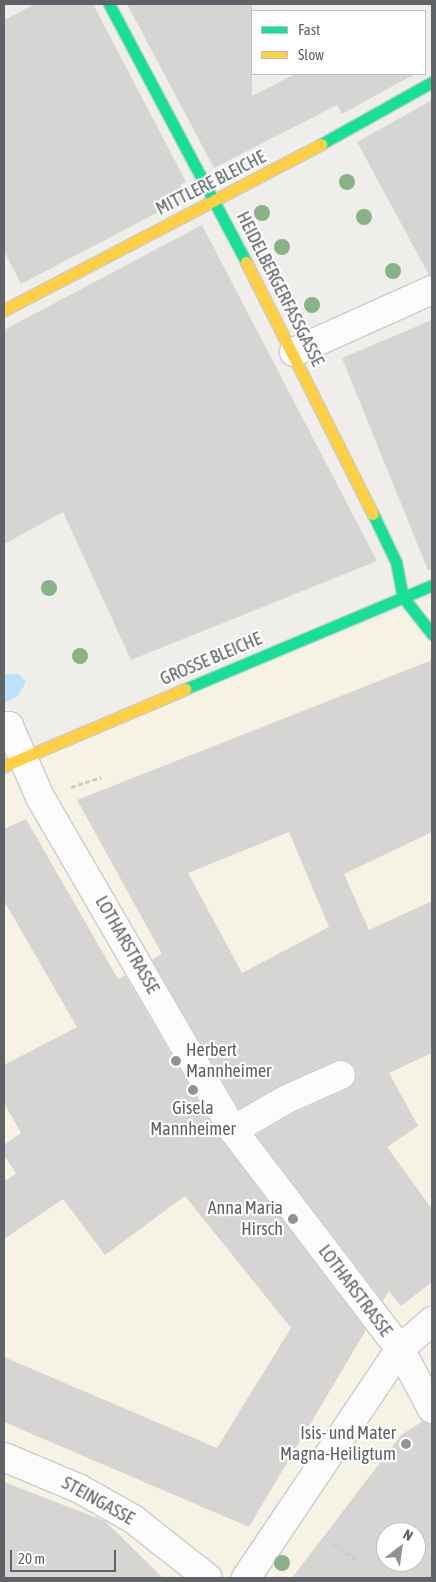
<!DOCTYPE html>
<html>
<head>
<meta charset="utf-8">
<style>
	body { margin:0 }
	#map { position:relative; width:436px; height:1582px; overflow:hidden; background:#efeeea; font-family:"Asap Condensed",sans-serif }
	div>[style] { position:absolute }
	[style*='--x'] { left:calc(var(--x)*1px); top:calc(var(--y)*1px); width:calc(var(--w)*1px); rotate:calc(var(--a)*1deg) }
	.commercial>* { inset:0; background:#f7f3e4 }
	.water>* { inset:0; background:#bfe0f9 }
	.building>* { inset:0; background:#d6d5d3 }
	.path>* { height:3px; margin-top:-1.5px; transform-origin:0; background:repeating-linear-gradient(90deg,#cacfcc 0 5px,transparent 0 7.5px) }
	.roads { filter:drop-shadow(1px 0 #cbcccc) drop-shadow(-1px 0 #cbcccc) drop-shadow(0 1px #cbcccc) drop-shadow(0 -1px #cbcccc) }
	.street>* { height:28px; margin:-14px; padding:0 14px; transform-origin:14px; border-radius:14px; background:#fdfcfc }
	.fast>* { height:11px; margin:-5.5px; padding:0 5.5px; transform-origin:5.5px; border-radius:5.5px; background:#16e098 }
	.slow>* { height:11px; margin:-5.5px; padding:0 5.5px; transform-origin:5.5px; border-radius:5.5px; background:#ffcf43 }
	.trees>* { width:16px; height:16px; margin:-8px; border-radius:50%; background:#88b388 }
	.dots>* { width:14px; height:14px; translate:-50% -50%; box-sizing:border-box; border:2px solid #fff; border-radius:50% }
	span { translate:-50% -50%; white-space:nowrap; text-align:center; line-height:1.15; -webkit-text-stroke:4.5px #fff; paint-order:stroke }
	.street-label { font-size:18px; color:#5f6368 }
	.poi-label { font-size:18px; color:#5f6368 }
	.left { translate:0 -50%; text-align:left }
	.right { translate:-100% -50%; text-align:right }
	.frame { position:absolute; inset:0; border:5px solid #5f6368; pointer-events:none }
	.legend { position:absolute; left:251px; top:10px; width:175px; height:65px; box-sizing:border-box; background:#fff; border:1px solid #bfc1c3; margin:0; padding:6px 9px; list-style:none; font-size:15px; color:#5f6368 }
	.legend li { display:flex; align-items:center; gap:10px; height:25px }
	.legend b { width:25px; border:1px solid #bfc1c3 }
	.north { position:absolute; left:376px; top:1522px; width:50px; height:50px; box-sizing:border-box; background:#fff; border:1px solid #bfc1c3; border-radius:50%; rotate:30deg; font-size:14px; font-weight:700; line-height:20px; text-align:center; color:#5f6368 }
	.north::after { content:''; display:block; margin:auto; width:18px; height:22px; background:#919496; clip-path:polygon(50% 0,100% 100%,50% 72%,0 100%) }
	.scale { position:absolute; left:10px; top:1550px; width:106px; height:22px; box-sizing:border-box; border:2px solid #5f6368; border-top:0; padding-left:6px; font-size:15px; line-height:18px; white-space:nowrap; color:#5f6368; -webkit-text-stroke:4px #fff; paint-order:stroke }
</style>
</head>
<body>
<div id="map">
	<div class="commercial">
		<div style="clip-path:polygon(evenodd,432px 598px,432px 1578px,4px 1578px,4px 762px,432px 598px,386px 1532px,416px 1532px,416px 1562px,386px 1562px,386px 1532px)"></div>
	</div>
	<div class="water">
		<div style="clip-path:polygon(4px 674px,19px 674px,26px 682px,18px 696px,4px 703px)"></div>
	</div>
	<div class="building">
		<div style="clip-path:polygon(35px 4px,93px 4px,186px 182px,180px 185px,187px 197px,21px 284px,4px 251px,4px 20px)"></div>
		<div style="clip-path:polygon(127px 4px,252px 4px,252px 96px,295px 74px,415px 74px,342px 114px,337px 105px,214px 168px)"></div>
		<div style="clip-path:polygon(432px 100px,432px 275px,429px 275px,357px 142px)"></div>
		<div style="clip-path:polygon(202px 225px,377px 561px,131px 660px,63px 512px,4px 544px,4px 330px)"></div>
		<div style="clip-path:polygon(432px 320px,432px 570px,428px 570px,342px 358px)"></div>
		<div style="clip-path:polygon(evenodd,432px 660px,432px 832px,344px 874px,369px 930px,432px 901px,432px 1053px,389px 1073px,418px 1126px,387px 1147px,432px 1209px,432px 1282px,401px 1306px,389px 1291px,383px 1301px,256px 1135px,294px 1113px,348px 1089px,356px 1077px,355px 1068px,343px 1060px,335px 1061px,281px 1085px,239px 1109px,152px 960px,162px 954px,77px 800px,432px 660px,289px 832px,329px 927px,242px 973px,188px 873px,289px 832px)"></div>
		<div style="clip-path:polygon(26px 819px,118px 979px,125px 975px,220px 1138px,366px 1330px,249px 1527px,4px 1422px,4px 1357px,217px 1448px,291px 1328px,185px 1196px,105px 1255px,63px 1199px,4px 1239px,4px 1181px,16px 1174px,4px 1155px,4px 1145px,21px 1133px,4px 1103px,4px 1065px,77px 1027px,4px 901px,4px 829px)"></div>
		<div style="clip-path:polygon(evenodd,423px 1421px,432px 1424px,432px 1578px,292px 1578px,401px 1435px,423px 1421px,386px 1532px,416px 1532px,416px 1562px,386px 1562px,386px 1532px)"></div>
		<div style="clip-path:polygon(4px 1482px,105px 1521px,163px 1578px,4px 1578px)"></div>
	</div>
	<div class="path">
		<div style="--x:71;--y:787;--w:32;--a:-18"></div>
		<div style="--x:334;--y:1544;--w:29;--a:36"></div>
	</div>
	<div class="roads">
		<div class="street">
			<div style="--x:294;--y:352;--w:151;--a:-24.2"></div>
			<div style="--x:4;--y:726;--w:5;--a:0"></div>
			<div style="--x:9;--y:726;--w:77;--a:66.4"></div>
			<div style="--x:40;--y:797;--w:385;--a:59.9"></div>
			<div style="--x:233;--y:1130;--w:275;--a:52.7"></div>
			<div style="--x:400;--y:1349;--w:68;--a:61.9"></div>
			<div style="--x:233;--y:1130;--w:62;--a:-29.9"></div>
			<div style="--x:287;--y:1099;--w:59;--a:-24"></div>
			<div style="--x:4;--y:1457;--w:82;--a:22.8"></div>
			<div style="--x:80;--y:1489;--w:61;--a:29.5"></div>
			<div style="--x:133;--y:1519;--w:95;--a:38.2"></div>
			<div style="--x:246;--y:1578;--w:276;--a:-56.1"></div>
			<div style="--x:400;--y:1349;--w:43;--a:-41.2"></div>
		</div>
		<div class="fast">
			<div style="--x:109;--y:4;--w:292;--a:62"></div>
			<div style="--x:321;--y:144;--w:127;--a:-29.2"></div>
			<div style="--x:373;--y:514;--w:53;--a:64.4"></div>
			<div style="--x:396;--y:562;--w:36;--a:79"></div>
			<div style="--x:403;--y:597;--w:47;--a:51.9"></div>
			<div style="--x:185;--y:689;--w:268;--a:-22.8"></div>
		</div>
		<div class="slow">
			<div style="--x:246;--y:262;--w:282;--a:63.3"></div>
			<div style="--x:4;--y:310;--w:358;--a:-27.6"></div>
			<div style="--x:4;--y:766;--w:197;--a:-23"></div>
		</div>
	</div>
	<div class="trees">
		<div style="left:347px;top:182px"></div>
		<div style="left:262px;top:213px"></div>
		<div style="left:364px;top:217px"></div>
		<div style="left:282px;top:247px"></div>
		<div style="left:393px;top:271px"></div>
		<div style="left:312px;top:305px"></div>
		<div style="left:49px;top:588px"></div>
		<div style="left:80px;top:656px"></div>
		<div style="left:282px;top:1563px"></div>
	</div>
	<div class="dots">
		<div style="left:176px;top:1061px;background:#919496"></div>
		<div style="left:193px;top:1090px;background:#919496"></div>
		<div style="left:293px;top:1219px;background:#919496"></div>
		<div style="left:406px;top:1444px;background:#919496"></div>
	</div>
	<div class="street-label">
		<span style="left:211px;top:183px;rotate:-27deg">MITTLERE BLEICHE</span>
		<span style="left:280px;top:289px;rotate:63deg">HEIDELBERGERFASSGASSE</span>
		<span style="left:211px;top:659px;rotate:-23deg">GROSSE BLEICHE</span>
		<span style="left:127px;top:945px;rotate:60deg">LOTHARSTRASSE</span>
		<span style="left:355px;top:1291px;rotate:53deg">LOTHARSTRASSE</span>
		<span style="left:98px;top:1501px;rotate:29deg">STEINGASSE</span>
	</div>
	<div class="poi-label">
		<span class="left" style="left:186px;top:1061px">Herbert<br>Mannheimer</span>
		<span style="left:193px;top:1119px">Gisela<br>Mannheimer</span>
		<span class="right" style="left:283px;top:1219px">Anna Maria<br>Hirsch</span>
		<span class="right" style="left:396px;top:1444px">Isis- und Mater<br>Magna-Heiligtum</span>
	</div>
	<div class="frame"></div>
	<ul class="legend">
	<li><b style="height:6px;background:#16e098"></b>Fast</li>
	<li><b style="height:6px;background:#ffcf43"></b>Slow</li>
	</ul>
	<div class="north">N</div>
	<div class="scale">20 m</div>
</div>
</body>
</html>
